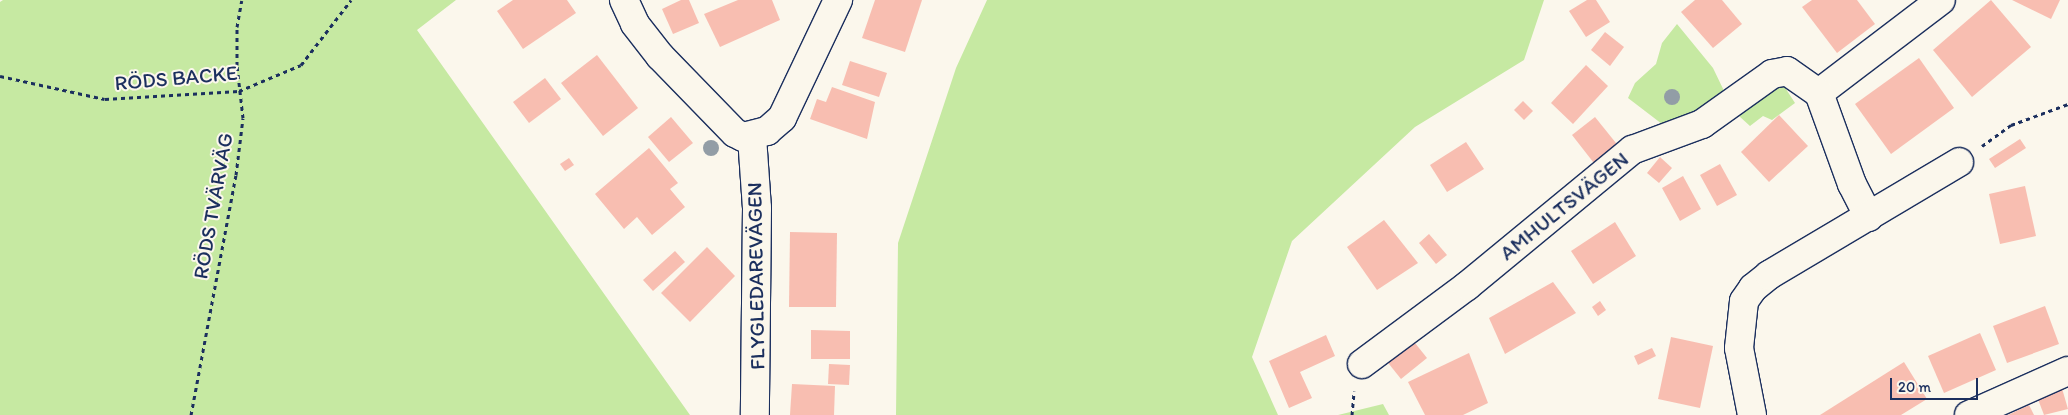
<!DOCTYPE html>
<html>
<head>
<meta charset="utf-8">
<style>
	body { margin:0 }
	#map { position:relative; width:2068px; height:415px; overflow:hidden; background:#fbf7ec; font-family:Itim,sans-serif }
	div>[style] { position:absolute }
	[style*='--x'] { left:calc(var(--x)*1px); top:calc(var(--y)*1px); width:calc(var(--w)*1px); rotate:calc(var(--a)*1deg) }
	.green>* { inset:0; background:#c6e9a2 }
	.building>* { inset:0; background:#f8beb1 }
	.path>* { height:3px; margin-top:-1.5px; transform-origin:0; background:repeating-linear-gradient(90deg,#1b2f5e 0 4px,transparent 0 8px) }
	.roads { filter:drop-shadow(1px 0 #1b2f5e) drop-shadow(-1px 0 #1b2f5e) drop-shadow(0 1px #1b2f5e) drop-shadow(0 -1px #1b2f5e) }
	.street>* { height:28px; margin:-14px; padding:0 14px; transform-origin:14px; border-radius:14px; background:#fbf7ec }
	.trees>* { width:16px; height:16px; margin:-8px; border-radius:50%; background:#929da6 }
	span { translate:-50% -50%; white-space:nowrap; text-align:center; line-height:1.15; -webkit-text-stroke:4px #fbf7ec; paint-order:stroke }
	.street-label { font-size:21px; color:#1b2f5e }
	.scale { position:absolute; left:1890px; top:378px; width:88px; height:22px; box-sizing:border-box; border:2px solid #1b2f5e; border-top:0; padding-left:6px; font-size:15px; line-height:18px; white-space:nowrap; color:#1b2f5e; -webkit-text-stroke:4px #fbf7ec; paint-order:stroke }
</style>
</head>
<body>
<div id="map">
	<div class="green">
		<div style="clip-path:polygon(3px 0,456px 0,417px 30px,690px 415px,0 415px,0 2px)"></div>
		<div style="clip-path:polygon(987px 0,1544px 0,1524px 60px,1415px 127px,1292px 241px,1252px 357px,1278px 415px,896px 415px,898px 243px,956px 68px)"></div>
		<div style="clip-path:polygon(1677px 24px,1713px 68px,1726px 95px,1714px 107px,1662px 124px,1628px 98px,1635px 83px,1656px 64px,1662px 43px)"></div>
		<div style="clip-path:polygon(1773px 85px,1784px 86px,1795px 103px,1772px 120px,1763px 116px,1750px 126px,1739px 116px)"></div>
		<div style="clip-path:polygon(1383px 404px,1389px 415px,1338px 415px)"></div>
	</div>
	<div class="building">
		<div style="clip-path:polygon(513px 0,567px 0,576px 13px,523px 49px,497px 11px)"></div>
		<div style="clip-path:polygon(681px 0,689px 0,699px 23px,673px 34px,662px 9px)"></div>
		<div style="clip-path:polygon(738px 0,772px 0,780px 20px,720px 47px,704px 14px)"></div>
		<div style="clip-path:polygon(875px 0,922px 0,905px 52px,862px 38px)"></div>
		<div style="clip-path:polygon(1587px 0,1596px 0,1610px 22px,1586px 37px,1569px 11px)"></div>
		<div style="clip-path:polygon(1695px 0,1722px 0,1742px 24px,1713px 48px,1681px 12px)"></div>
		<div style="clip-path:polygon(1812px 0,1857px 0,1875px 24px,1837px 53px,1802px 7px)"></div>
		<div style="clip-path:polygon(1991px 0,2031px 47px,1972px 97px,1933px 50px)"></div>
		<div style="clip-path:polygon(2012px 0,2060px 0,2051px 19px)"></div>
		<div style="clip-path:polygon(1605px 32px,1624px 47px,1610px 66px,1591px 50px)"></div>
		<div style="clip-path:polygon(597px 55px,638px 108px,603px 136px,561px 83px)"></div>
		<div style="clip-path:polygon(1919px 58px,1954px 108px,1891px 154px,1855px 104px)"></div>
		<div style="clip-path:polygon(850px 61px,887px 73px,879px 97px,842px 85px)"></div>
		<div style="clip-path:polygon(1586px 65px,1608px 86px,1573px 124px,1551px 103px)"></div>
		<div style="clip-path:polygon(545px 78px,561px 99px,529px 123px,513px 102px)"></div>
		<div style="clip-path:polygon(832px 87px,875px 102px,867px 139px,810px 119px,817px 99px,826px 102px)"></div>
		<div style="clip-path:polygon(1523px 101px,1533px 111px,1524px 120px,1514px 110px)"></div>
		<div style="clip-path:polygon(1779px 115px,1808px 146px,1769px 182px,1741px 152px)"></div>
		<div style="clip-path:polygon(671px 117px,693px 143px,669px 162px,648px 137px)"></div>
		<div style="clip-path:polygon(1595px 117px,1620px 148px,1597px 167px,1572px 135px)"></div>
		<div style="clip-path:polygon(2020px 139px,2026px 148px,1995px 168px,1989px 159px)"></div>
		<div style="clip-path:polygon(1466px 142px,1484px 169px,1447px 192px,1430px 165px)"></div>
		<div style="clip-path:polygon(649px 148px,678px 183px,670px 189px,685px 207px,652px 235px,637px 217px,624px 229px,595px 194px)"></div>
		<div style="clip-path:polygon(1660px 157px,1672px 168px,1659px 183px,1647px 173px)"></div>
		<div style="clip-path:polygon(569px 158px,574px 165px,565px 171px,560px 164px)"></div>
		<div style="clip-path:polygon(1720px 164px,1737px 195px,1717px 206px,1700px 175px)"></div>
		<div style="clip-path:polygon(1683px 176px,1701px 209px,1680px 221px,1662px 188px)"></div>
		<div style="clip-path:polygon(2025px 186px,2036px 236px,2000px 244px,1989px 194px)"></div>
		<div style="clip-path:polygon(1384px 220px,1418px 263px,1377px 290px,1347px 247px)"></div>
		<div style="clip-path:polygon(1615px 222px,1636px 256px,1593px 284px,1571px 251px)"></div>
		<div style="clip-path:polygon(790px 232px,837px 233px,836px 307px,789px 307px)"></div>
		<div style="clip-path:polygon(1429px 234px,1447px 255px,1436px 264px,1419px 243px)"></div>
		<div style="clip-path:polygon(707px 247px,735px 276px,690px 322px,661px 293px)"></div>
		<div style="clip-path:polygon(675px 251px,685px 262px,653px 291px,643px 280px)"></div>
		<div style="clip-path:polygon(1553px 282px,1576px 313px,1505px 354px,1489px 318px)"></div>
		<div style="clip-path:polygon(1600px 301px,1606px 310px,1598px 316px,1592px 307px)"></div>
		<div style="clip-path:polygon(2045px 306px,2059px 344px,2007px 363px,1993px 326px)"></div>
		<div style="clip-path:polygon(811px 330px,850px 331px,850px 359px,811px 359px)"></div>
		<div style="clip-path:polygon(1980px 333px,1996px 370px,1944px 393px,1928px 356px)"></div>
		<div style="clip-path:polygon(1326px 335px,1335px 356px,1300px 372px,1312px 398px,1289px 408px,1269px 361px)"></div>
		<div style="clip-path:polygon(1671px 337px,1713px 346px,1700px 408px,1658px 399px)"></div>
		<div style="clip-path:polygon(1411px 338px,1427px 358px,1401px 379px,1385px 359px)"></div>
		<div style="clip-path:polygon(1652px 348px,1656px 356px,1638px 365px,1634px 356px)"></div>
		<div style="clip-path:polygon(1469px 353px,1488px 403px,1463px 415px,1425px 415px,1408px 382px)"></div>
		<div style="clip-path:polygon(1904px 362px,1927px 399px,1901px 415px,1820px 415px)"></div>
		<div style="clip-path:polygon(829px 364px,850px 365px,849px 385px,828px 384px)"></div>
		<div style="clip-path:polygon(792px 384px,835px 386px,834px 415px,790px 415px)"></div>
		<div style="clip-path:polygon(2061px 385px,2068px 409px,2044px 415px,2036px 394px)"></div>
		<div style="clip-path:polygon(2029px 405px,2034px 415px,2008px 415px)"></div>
	</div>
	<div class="path">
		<div style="--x:0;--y:76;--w:107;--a:12.4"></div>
		<div style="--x:105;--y:99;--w:134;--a:-3.4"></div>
		<div style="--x:239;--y:91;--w:67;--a:-22.8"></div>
		<div style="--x:301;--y:65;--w:82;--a:-52.4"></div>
		<div style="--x:1982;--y:146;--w:36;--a:-36"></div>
		<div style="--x:2011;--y:125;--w:61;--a:-20.2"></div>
		<div style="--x:191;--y:415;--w:244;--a:-79.4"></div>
		<div style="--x:236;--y:175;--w:57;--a:-83"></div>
		<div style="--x:243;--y:118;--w:53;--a:-96.5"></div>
		<div style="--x:237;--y:65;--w:38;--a:-90"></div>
		<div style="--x:237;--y:27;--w:27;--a:-80"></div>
		<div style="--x:1352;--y:415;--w:24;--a:-85"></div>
	</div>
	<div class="roads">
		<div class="street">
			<div style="--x:624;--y:0;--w:26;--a:65"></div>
			<div style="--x:635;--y:24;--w:41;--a:52"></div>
			<div style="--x:660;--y:56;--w:107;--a:45.8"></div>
			<div style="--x:735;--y:133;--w:9;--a:27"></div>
			<div style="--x:743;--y:137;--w:25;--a:-14"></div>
			<div style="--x:767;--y:131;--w:20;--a:-41"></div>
			<div style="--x:782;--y:118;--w:131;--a:-64.6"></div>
			<div style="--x:1819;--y:93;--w:153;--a:-37.3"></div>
			<div style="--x:752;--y:137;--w:71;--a:86"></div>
			<div style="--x:757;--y:208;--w:207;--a:90.6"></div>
			<div style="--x:1362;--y:364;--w:131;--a:-36.6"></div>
			<div style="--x:1467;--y:286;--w:214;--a:-39.5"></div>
			<div style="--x:1632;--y:150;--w:75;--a:-20.4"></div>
			<div style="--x:1702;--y:124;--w:86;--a:-35.5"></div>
			<div style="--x:1772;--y:74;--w:15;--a:-11"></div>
			<div style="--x:1787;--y:71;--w:39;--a:35"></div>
			<div style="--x:1819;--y:93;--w:97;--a:70.1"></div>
			<div style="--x:1852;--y:184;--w:37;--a:63"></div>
			<div style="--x:1752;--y:415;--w:68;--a:-101"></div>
			<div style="--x:1739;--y:348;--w:47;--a:-83.9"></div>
			<div style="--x:1744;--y:301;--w:16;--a:-55"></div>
			<div style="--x:1753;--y:288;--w:21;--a:-39"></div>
			<div style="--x:1769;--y:275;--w:221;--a:-30.7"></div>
			<div style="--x:1969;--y:415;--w:108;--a:-24"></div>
		</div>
	</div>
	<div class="trees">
		<div style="left:1672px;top:97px"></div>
		<div style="left:711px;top:148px"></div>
	</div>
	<div class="street-label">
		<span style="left:176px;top:78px;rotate:-5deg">RÖDS BACKE</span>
		<span style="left:213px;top:206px;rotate:-80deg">RÖDS TVÄRVÄG</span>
		<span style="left:1564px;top:206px;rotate:-39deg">AMHULTSVÄGEN</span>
		<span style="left:756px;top:276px;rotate:-91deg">FLYGLEDAREVÄGEN</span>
	</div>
	<div class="scale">20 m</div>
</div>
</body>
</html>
